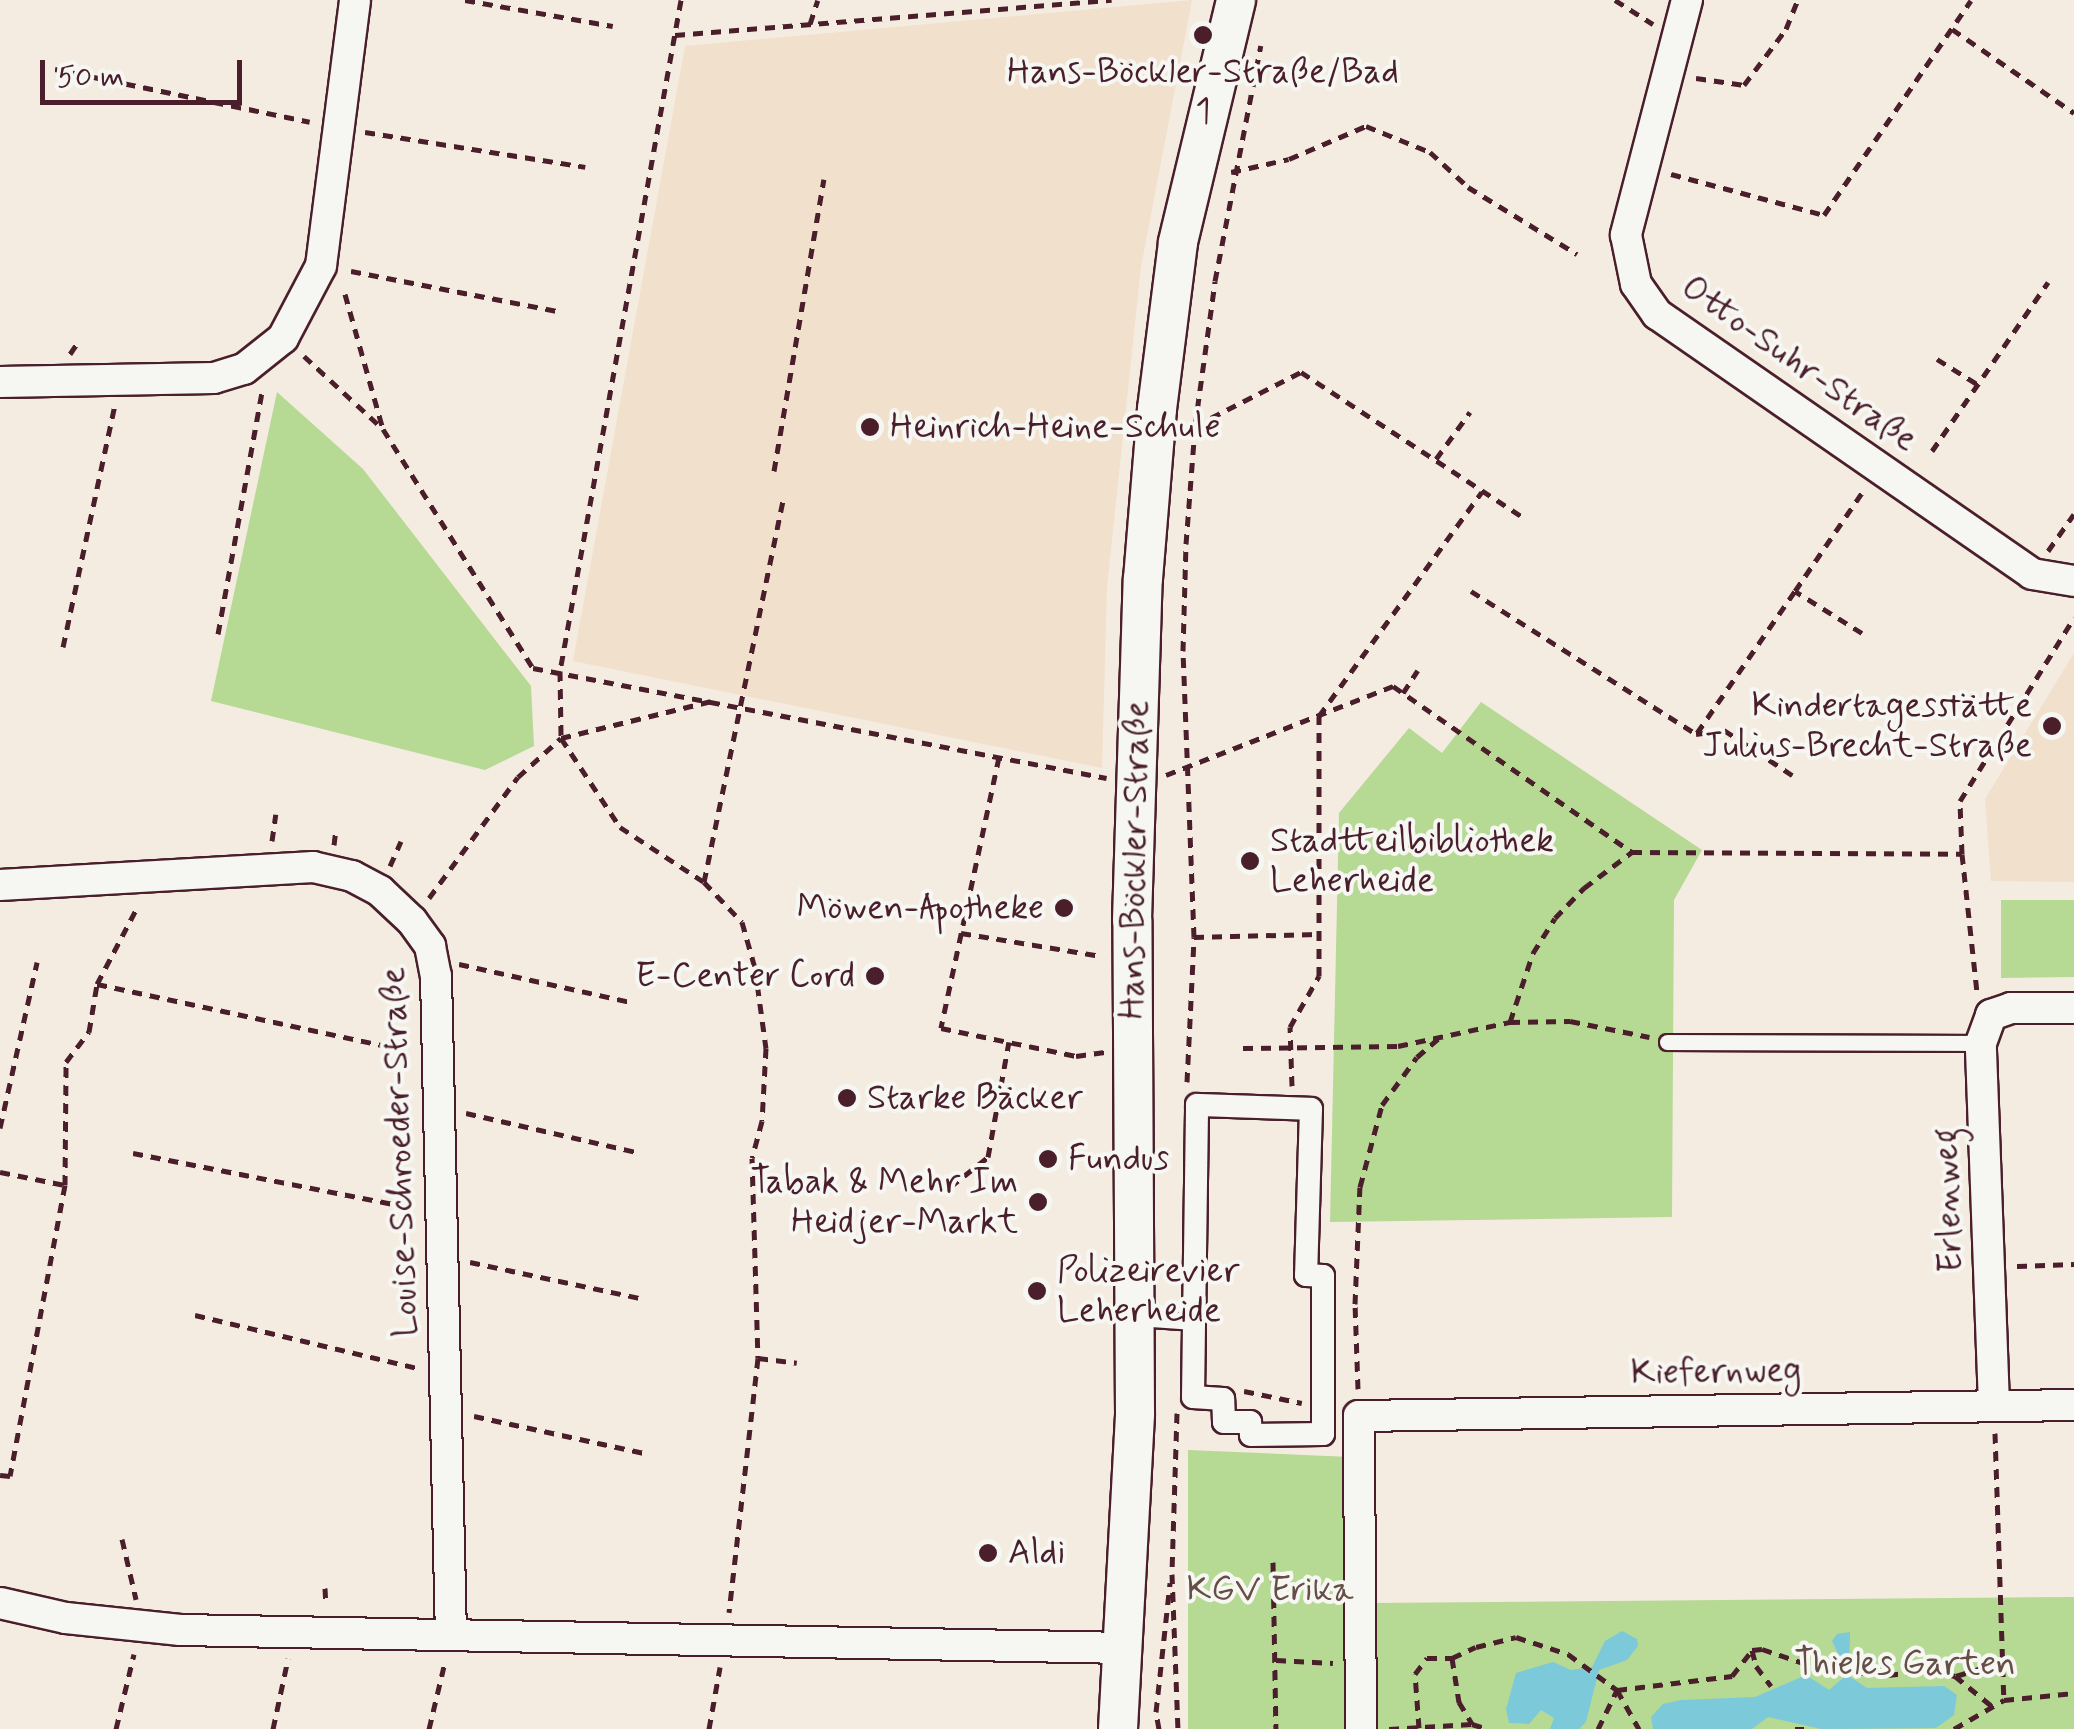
<!DOCTYPE html>
<html>
<head>
<meta charset="utf-8">
<style>
	body { margin:0 }
	#map { position:relative; width:2074px; height:1729px; overflow:hidden; background:#f4ece0; font-family:Mynerve,sans-serif }
	div>[style] { position:absolute }
	[style*='--x'] { left:calc(var(--x)*1px); top:calc(var(--y)*1px); width:calc(var(--w)*1px); rotate:calc(var(--a)*1deg) }
	.built>* { inset:0; background:#f1e0cb }
	.green>* { inset:0; background:#b6d994 }
	.water>* { inset:0; background:#7cc9da }
	.path>* { height:5px; margin-top:-2.5px; transform-origin:0; background:repeating-linear-gradient(90deg,#4a1f2b 0 10px,transparent 0 18px) }
	.roads { filter:drop-shadow(2px 0 #4a1f2b) drop-shadow(-2px 0 #4a1f2b) drop-shadow(0 2px #4a1f2b) drop-shadow(0 -2px #4a1f2b) }
	.service>* { height:15px; margin:-7.5px; padding:0 7.5px; transform-origin:7.5px; border-radius:7.5px; background:#f6f6f2 }
	.pedestrian>* { height:22px; margin:-11px; padding:0 11px; transform-origin:11px; border-radius:11px; background:#f6f6f2 }
	.minor>* { height:30px; margin:-15px; padding:0 15px; transform-origin:15px; border-radius:15px; background:#f6f6f2 }
	.tertiary>* { height:38px; margin:-19px; padding:0 19px; transform-origin:19px; border-radius:19px; background:#f6f6f2 }
	.dots>* { width:28px; height:28px; translate:-50% -50%; box-sizing:border-box; border:5px solid #f6f6f2; border-radius:50% }
	span { translate:-50% -50%; white-space:nowrap; text-align:center; line-height:1.15; -webkit-text-stroke:8px #f6f6f2; paint-order:stroke }
	.poi-label { font-size:35px; color:#4a1f2b }
	.left { translate:0 -50%; text-align:left }
	.right { translate:-100% -50%; text-align:right }
	.street-label { font-size:35px; color:#4a1f2b }
	.park-label { font-size:35px; color:#654e45 }
	.scale { position:absolute; left:40px; top:60px; width:202px; height:45px; box-sizing:border-box; border:5px solid #4a1f2b; border-top:0; padding-left:12px; font-size:30px; line-height:35px; white-space:nowrap; color:#4a1f2b; -webkit-text-stroke:8px #f6f6f2; paint-order:stroke }
</style>
</head>
<body>
<div id="map">
	<div class="built">
		<div style="clip-path:polygon(1192px 0,1141px 267px,1107px 587px,1102px 768px,573px 661px,685px 46px)"></div>
		<div style="clip-path:polygon(2074px 653px,2074px 882px,1991px 881px,1985px 799px)"></div>
	</div>
	<div class="green">
		<div style="clip-path:polygon(277px 392px,363px 469px,531px 686px,534px 746px,485px 770px,211px 701px)"></div>
		<div style="clip-path:polygon(1481px 702px,1702px 850px,1674px 900px,1672px 1217px,1330px 1222px,1339px 813px,1409px 728px,1442px 753px)"></div>
		<div style="clip-path:polygon(2001px 900px,2074px 900px,2074px 977px,2001px 978px)"></div>
		<div style="clip-path:polygon(1188px 1450px,1351px 1457px,1353px 1729px,1188px 1729px)"></div>
		<div style="clip-path:polygon(2074px 1597px,2074px 1729px,1374px 1729px,1370px 1603px)"></div>
	</div>
	<div class="water">
		<div style="clip-path:polygon(1622px 1631px,1637px 1639px,1638px 1646px,1627px 1660px,1599px 1670px,1586px 1722px,1579px 1729px,1550px 1729px,1554px 1718px,1541px 1710px,1529px 1724px,1509px 1723px,1506px 1709px,1516px 1673px,1553px 1662px,1571px 1670px,1592px 1667px,1605px 1641px)"></div>
		<div style="clip-path:polygon(1850px 1632px,1849px 1676px,1867px 1688px,1944px 1686px,1957px 1695px,1954px 1715px,1936px 1728px,1821px 1729px,1768px 1717px,1752px 1729px,1653px 1729px,1651px 1717px,1663px 1704px,1681px 1700px,1755px 1697px,1806px 1675px,1829px 1690px,1843px 1678px,1843px 1664px,1832px 1641px,1837px 1634px)"></div>
	</div>
	<div class="path">
		<div style="--x:465;--y:0;--w:150;--a:10"></div>
		<div style="--x:681;--y:0;--w:682;--a:100.22"></div>
		<div style="--x:560;--y:671;--w:67;--a:89.1"></div>
		<div style="--x:561;--y:738;--w:107;--a:56.5"></div>
		<div style="--x:620;--y:827;--w:100;--a:33.2"></div>
		<div style="--x:704;--y:882;--w:55;--a:46.5"></div>
		<div style="--x:742;--y:922;--w:48;--a:74.2"></div>
		<div style="--x:755;--y:968;--w:81;--a:82.2"></div>
		<div style="--x:766;--y:1048;--w:73;--a:93.1"></div>
		<div style="--x:762;--y:1121;--w:38;--a:105"></div>
		<div style="--x:752;--y:1158;--w:200;--a:88.3"></div>
		<div style="--x:758;--y:1358;--w:256;--a:96.5"></div>
		<div style="--x:1615;--y:0;--w:45;--a:32.3"></div>
		<div style="--x:810;--y:24;--w:25;--a:-72"></div>
		<div style="--x:1952;--y:29;--w:148;--a:34.5"></div>
		<div style="--x:675;--y:35;--w:438;--a:-4.6"></div>
		<div style="--x:55;--y:69;--w:260;--a:11.7"></div>
		<div style="--x:1696;--y:78;--w:49;--a:8.3"></div>
		<div style="--x:1744;--y:85;--w:70;--a:-53.1"></div>
		<div style="--x:1786;--y:29;--w:31;--a:-68"></div>
		<div style="--x:365;--y:132;--w:223;--a:9"></div>
		<div style="--x:1231;--y:172;--w:59;--a:-12.6"></div>
		<div style="--x:1289;--y:159;--w:84;--a:-23.2"></div>
		<div style="--x:1366;--y:126;--w:69;--a:22.1"></div>
		<div style="--x:1430;--y:152;--w:52;--a:42.6"></div>
		<div style="--x:1468;--y:187;--w:128;--a:31.6"></div>
		<div style="--x:1671;--y:174;--w:158;--a:15"></div>
		<div style="--x:1824;--y:215;--w:260;--a:-55.6"></div>
		<div style="--x:351;--y:271;--w:210;--a:11"></div>
		<div style="--x:345;--y:294;--w:137;--a:74.3"></div>
		<div style="--x:70;--y:354;--w:14;--a:-56"></div>
		<div style="--x:304;--y:356;--w:108;--a:42.7"></div>
		<div style="--x:383;--y:429;--w:282;--a:57.9"></div>
		<div style="--x:533;--y:668;--w:584;--a:10.85"></div>
		<div style="--x:1937;--y:359;--w:47;--a:32"></div>
		<div style="--x:1195;--y:426;--w:119;--a:-27"></div>
		<div style="--x:1301;--y:372;--w:263;--a:33.2"></div>
		<div style="--x:1932;--y:451;--w:205;--a:-55.5"></div>
		<div style="--x:1436;--y:459;--w:58;--a:-54.1"></div>
		<div style="--x:774;--y:471;--w:296;--a:-80.3"></div>
		<div style="--x:2048;--y:551;--w:45;--a:-54.9"></div>
		<div style="--x:1471;--y:591;--w:267;--a:32.4"></div>
		<div style="--x:1696;--y:734;--w:28;--a:-8"></div>
		<div style="--x:1724;--y:730;--w:82;--a:33.5"></div>
		<div style="--x:1862;--y:633;--w:79;--a:-147.9"></div>
		<div style="--x:1795;--y:591;--w:122;--a:-55.7"></div>
		<div style="--x:218;--y:634;--w:247;--a:-79.7"></div>
		<div style="--x:63;--y:647;--w:248;--a:-77.9"></div>
		<div style="--x:1403;--y:693;--w:27;--a:-57"></div>
		<div style="--x:1697;--y:733;--w:173;--a:-55.4"></div>
		<div style="--x:999;--y:757;--w:277;--a:102.1"></div>
		<div style="--x:941;--y:1028;--w:138;--a:11.7"></div>
		<div style="--x:1076;--y:1056;--w:29;--a:-8"></div>
		<div style="--x:1166;--y:775;--w:244;--a:-21.4"></div>
		<div style="--x:1393;--y:686;--w:291;--a:34.8"></div>
		<div style="--x:1632;--y:852;--w:330;--a:0.3"></div>
		<div style="--x:1962;--y:854;--w:139;--a:83.8"></div>
		<div style="--x:272;--y:841;--w:27;--a:-82"></div>
		<div style="--x:334;--y:845;--w:17;--a:-83"></div>
		<div style="--x:1962;--y:854;--w:53;--a:-92.2"></div>
		<div style="--x:1960;--y:801;--w:216;--a:-58.1"></div>
		<div style="--x:390;--y:866;--w:27;--a:-66"></div>
		<div style="--x:704;--y:882;--w:391;--a:-78.3"></div>
		<div style="--x:429;--y:898;--w:150;--a:-53.7"></div>
		<div style="--x:518;--y:777;--w:58;--a:-42.2"></div>
		<div style="--x:561;--y:738;--w:155;--a:-13.8"></div>
		<div style="--x:961;--y:933;--w:142;--a:9.3"></div>
		<div style="--x:1194;--y:937;--w:124;--a:-1.4"></div>
		<div style="--x:459;--y:964;--w:175;--a:12.5"></div>
		<div style="--x:97;--y:984;--w:320;--a:12.1"></div>
		<div style="--x:1510;--y:1022;--w:73;--a:-71.6"></div>
		<div style="--x:1533;--y:953;--w:41;--a:-57.8"></div>
		<div style="--x:1555;--y:918;--w:42;--a:-46"></div>
		<div style="--x:1584;--y:888;--w:60;--a:-36.9"></div>
		<div style="--x:1243;--y:1048;--w:155;--a:-0.7"></div>
		<div style="--x:1398;--y:1046;--w:115;--a:-12.1"></div>
		<div style="--x:1510;--y:1022;--w:60;--a:-1"></div>
		<div style="--x:1570;--y:1021;--w:81;--a:11.4"></div>
		<div style="--x:1187;--y:1082;--w:145;--a:-87.2"></div>
		<div style="--x:1194;--y:937;--w:286;--a:-92.2"></div>
		<div style="--x:1183;--y:651;--w:107;--a:-88.4"></div>
		<div style="--x:1186;--y:544;--w:118;--a:-85.6"></div>
		<div style="--x:1195;--y:426;--w:146;--a:-82.1"></div>
		<div style="--x:1215;--y:281;--w:240;--a:-79"></div>
		<div style="--x:1292;--y:1086;--w:59;--a:-91.9"></div>
		<div style="--x:1290;--y:1027;--w:59;--a:-60.4"></div>
		<div style="--x:1319;--y:976;--w:260;--a:-90"></div>
		<div style="--x:1319;--y:716;--w:277;--a:-54"></div>
		<div style="--x:466;--y:1113;--w:174;--a:12.9"></div>
		<div style="--x:0;--y:1128;--w:170;--a:-77.4"></div>
		<div style="--x:133;--y:1153;--w:286;--a:11.1"></div>
		<div style="--x:0;--y:1172;--w:66;--a:11.3"></div>
		<div style="--x:65;--y:1185;--w:296;--a:100.7"></div>
		<div style="--x:10;--y:1476;--w:10;--a:-174"></div>
		<div style="--x:65;--y:1185;--w:123;--a:-89.5"></div>
		<div style="--x:66;--y:1062;--w:38;--a:-53"></div>
		<div style="--x:89;--y:1032;--w:49;--a:-80.5"></div>
		<div style="--x:97;--y:984;--w:88;--a:-62.3"></div>
		<div style="--x:950;--y:1187;--w:48;--a:-38.3"></div>
		<div style="--x:988;--y:1157;--w:117;--a:-79.7"></div>
		<div style="--x:470;--y:1262;--w:174;--a:12"></div>
		<div style="--x:2017;--y:1266;--w:57;--a:-2"></div>
		<div style="--x:195;--y:1315;--w:229;--a:13.4"></div>
		<div style="--x:758;--y:1358;--w:39;--a:7"></div>
		<div style="--x:1358;--y:1389;--w:85;--a:-92"></div>
		<div style="--x:1355;--y:1304;--w:117;--a:-87.6"></div>
		<div style="--x:1360;--y:1187;--w:85;--a:-75"></div>
		<div style="--x:1382;--y:1105;--w:59;--a:-53.9"></div>
		<div style="--x:1417;--y:1057;--w:30;--a:-41"></div>
		<div style="--x:1244;--y:1391;--w:59;--a:11.7"></div>
		<div style="--x:1177;--y:1413;--w:161;--a:91.8"></div>
		<div style="--x:1172;--y:1574;--w:155;--a:87.8"></div>
		<div style="--x:474;--y:1416;--w:174;--a:12.3"></div>
		<div style="--x:1995;--y:1433;--w:267;--a:88.1"></div>
		<div style="--x:122;--y:1539;--w:62;--a:76.9"></div>
		<div style="--x:1273;--y:1562;--w:167;--a:89"></div>
		<div style="--x:325;--y:1588;--w:17;--a:87"></div>
		<div style="--x:1752;--y:1650;--w:16;--a:76"></div>
		<div style="--x:1756;--y:1666;--w:25;--a:53"></div>
		<div style="--x:1452;--y:1658;--w:45;--a:81"></div>
		<div style="--x:1459;--y:1702;--w:26;--a:59"></div>
		<div style="--x:1276;--y:1660;--w:57;--a:3"></div>
		<div style="--x:1956;--y:1676;--w:47;--a:-17.3"></div>
		<div style="--x:1617;--y:1690;--w:45;--a:60.6"></div>
		<div style="--x:1419;--y:1728;--w:54;--a:-94.2"></div>
		<div style="--x:1415;--y:1674;--w:20;--a:-53"></div>
		<div style="--x:1427;--y:1658;--w:25;--a:0"></div>
		<div style="--x:1452;--y:1658;--w:26;--a:-25"></div>
		<div style="--x:1476;--y:1647;--w:41;--a:-14"></div>
		<div style="--x:1516;--y:1637;--w:55;--a:18.1"></div>
		<div style="--x:1568;--y:1654;--w:61;--a:36.3"></div>
		<div style="--x:1617;--y:1690;--w:116;--a:-6.9"></div>
		<div style="--x:1732;--y:1676;--w:33;--a:-52"></div>
		<div style="--x:1752;--y:1650;--w:10;--a:-6"></div>
		<div style="--x:1762;--y:1649;--w:65;--a:18.7"></div>
		<div style="--x:1824;--y:1670;--w:64;--a:4.5"></div>
		<div style="--x:1888;--y:1675;--w:43;--a:-6.6"></div>
		<div style="--x:1931;--y:1670;--w:25;--a:14"></div>
		<div style="--x:1955;--y:1676;--w:49;--a:39.2"></div>
		<div style="--x:116;--y:1729;--w:77;--a:-76.5"></div>
		<div style="--x:273;--y:1729;--w:72;--a:-77.9"></div>
		<div style="--x:429;--y:1729;--w:69;--a:-76.6"></div>
		<div style="--x:709;--y:1729;--w:63;--a:-79.9"></div>
		<div style="--x:1159;--y:1729;--w:17;--a:-100"></div>
		<div style="--x:1156;--y:1712;--w:130;--a:-83.8"></div>
		<div style="--x:1389;--y:1729;--w:83;--a:-3.4"></div>
		<div style="--x:1472;--y:1724;--w:16;--a:18"></div>
		<div style="--x:1598;--y:1729;--w:43;--a:-64"></div>
		<div style="--x:1795;--y:1729;--w:9;--a:0"></div>
		<div style="--x:1954;--y:1729;--w:58;--a:-30.1"></div>
		<div style="--x:2004;--y:1700;--w:70;--a:-5.7"></div>
	</div>
	<div class="roads">
		<div class="service">
			<div style="--x:1667;--y:1042;--w:314;--a:0.2"></div>
			<div style="--x:1137;--y:1318;--w:57;--a:4"></div>
		</div>
		<div class="pedestrian">
			<div style="--x:1197;--y:1105;--w:114;--a:2"></div>
			<div style="--x:1311;--y:1109;--w:166;--a:91.7"></div>
			<div style="--x:1306;--y:1275;--w:17;--a:3"></div>
			<div style="--x:1323;--y:1276;--w:158;--a:90"></div>
			<div style="--x:1323;--y:1434;--w:72;--a:179.2"></div>
			<div style="--x:1251;--y:1435;--w:13;--a:-94"></div>
			<div style="--x:1250;--y:1422;--w:26;--a:180"></div>
			<div style="--x:1224;--y:1422;--w:23;--a:-92"></div>
			<div style="--x:1223;--y:1399;--w:30;--a:-176"></div>
			<div style="--x:1193;--y:1397;--w:292;--a:-89.2"></div>
		</div>
		<div class="minor">
			<div style="--x:1687;--y:0;--w:243;--a:104.6"></div>
			<div style="--x:1626;--y:235;--w:50;--a:78.5"></div>
			<div style="--x:1636;--y:284;--w:37;--a:55"></div>
			<div style="--x:1657;--y:314;--w:456;--a:34.7"></div>
			<div style="--x:2032;--y:574;--w:43;--a:9.5"></div>
			<div style="--x:0;--y:382;--w:214;--a:-1.1"></div>
			<div style="--x:214;--y:378;--w:31;--a:-17"></div>
			<div style="--x:244;--y:369;--w:50;--a:-38.5"></div>
			<div style="--x:283;--y:338;--w:81;--a:-62.2"></div>
			<div style="--x:321;--y:266;--w:268;--a:-82.7"></div>
			<div style="--x:0;--y:885;--w:314;--a:-3.3"></div>
			<div style="--x:313;--y:867;--w:40;--a:13"></div>
			<div style="--x:352;--y:876;--w:32;--a:28"></div>
			<div style="--x:380;--y:891;--w:44;--a:43.2"></div>
			<div style="--x:412;--y:921;--w:31;--a:54"></div>
			<div style="--x:430;--y:946;--w:31;--a:79"></div>
			<div style="--x:436;--y:976;--w:659;--a:88.7"></div>
			<div style="--x:1994;--y:1405;--w:362;--a:-92.1"></div>
			<div style="--x:1981;--y:1043;--w:30;--a:-70"></div>
			<div style="--x:1991;--y:1015;--w:21;--a:-19"></div>
			<div style="--x:2011;--y:1008;--w:63;--a:0"></div>
			<div style="--x:0;--y:1603;--w:68;--a:12.8"></div>
			<div style="--x:66;--y:1618;--w:115;--a:6"></div>
			<div style="--x:180;--y:1630;--w:945;--a:1.09"></div>
			<div style="--x:1361;--y:1729;--w:313;--a:-90.4"></div>
			<div style="--x:1359;--y:1416;--w:715;--a:-0.88"></div>
		</div>
		<div class="tertiary">
			<div style="--x:1118;--y:1729;--w:316;--a:-86.9"></div>
			<div style="--x:1135;--y:1413;--w:493;--a:-90.3"></div>
			<div style="--x:1132;--y:920;--w:341;--a:-88.2"></div>
			<div style="--x:1143;--y:579;--w:171;--a:-85.3"></div>
			<div style="--x:1157;--y:409;--w:168;--a:-82.8"></div>
			<div style="--x:1178;--y:242;--w:249;--a:-76.5"></div>
		</div>
	</div>
	<div class="dots">
		<div style="left:1203px;top:35px;background:#4a1f2b"></div>
		<div style="left:870px;top:427px;background:#4a1f2b"></div>
		<div style="left:2052px;top:726px;background:#4a1f2b"></div>
		<div style="left:1250px;top:861px;background:#4a1f2b"></div>
		<div style="left:1064px;top:908px;background:#4a1f2b"></div>
		<div style="left:875px;top:976px;background:#4a1f2b"></div>
		<div style="left:847px;top:1098px;background:#4a1f2b"></div>
		<div style="left:1048px;top:1159px;background:#4a1f2b"></div>
		<div style="left:1038px;top:1202px;background:#4a1f2b"></div>
		<div style="left:1037px;top:1291px;background:#4a1f2b"></div>
		<div style="left:988px;top:1553px;background:#4a1f2b"></div>
	</div>
	<div class="poi-label">
		<span style="left:1203px;top:92px">Hans-Böckler-Straße/Bad<br>1</span>
		<span class="left" style="left:890px;top:427px">Heinrich-Heine-Schule</span>
		<span class="right" style="left:2032px;top:726px">Kindertagesstätte<br>Julius-Brecht-Straße</span>
		<span class="left" style="left:1270px;top:861px">Stadtteilbibliothek<br>Leherheide</span>
		<span class="right" style="left:1044px;top:908px">Möwen-Apotheke</span>
		<span class="right" style="left:855px;top:976px">E-Center Cord</span>
		<span class="left" style="left:867px;top:1098px">Starke Bäcker</span>
		<span class="left" style="left:1068px;top:1159px">Fundus</span>
		<span class="right" style="left:1018px;top:1202px">Tabak &amp; Mehr Im<br>Heidjer-Markt</span>
		<span class="left" style="left:1057px;top:1291px">Polizeirevier<br>Leherheide</span>
		<span class="left" style="left:1008px;top:1553px">Aldi</span>
	</div>
	<div class="street-label">
		<span style="left:1799px;top:364px;rotate:35deg">Otto-Suhr-Straße</span>
		<span style="left:1135px;top:860px;rotate:-89deg">Hans-Böckler-Straße</span>
		<span style="left:400px;top:1152px;rotate:-92deg">Louise-Schroeder-Straße</span>
		<span style="left:1949px;top:1200px;rotate:-92deg">Erlenweg</span>
		<span style="left:1716px;top:1372px;rotate:-1deg">Kiefernweg</span>
	</div>
	<div class="park-label">
		<span style="left:1270px;top:1590px">KGV Erika</span>
		<span style="left:1905px;top:1664px">Thieles Garten</span>
	</div>
	<div class="scale">50 m</div>
</div>
</body>
</html>
